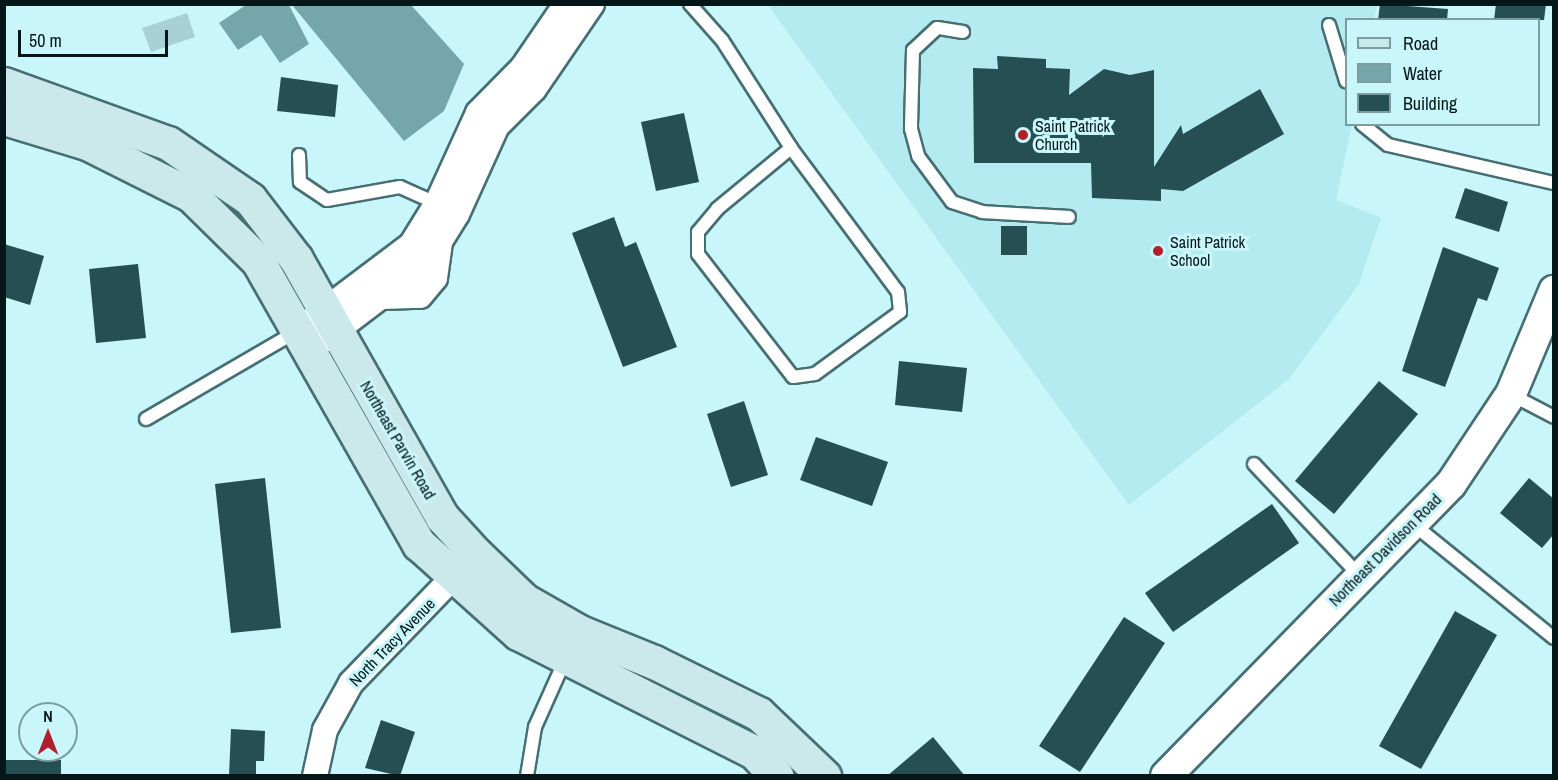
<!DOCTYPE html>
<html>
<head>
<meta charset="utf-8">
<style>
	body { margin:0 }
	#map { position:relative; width:1558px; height:780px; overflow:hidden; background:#c9f6fa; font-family:"Archivo Narrow",sans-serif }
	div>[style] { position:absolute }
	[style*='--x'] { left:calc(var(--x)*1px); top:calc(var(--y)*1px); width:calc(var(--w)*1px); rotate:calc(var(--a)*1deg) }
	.built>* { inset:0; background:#b4ebf0 }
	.green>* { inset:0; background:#a9d1d5 }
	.water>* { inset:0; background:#75a6ab }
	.building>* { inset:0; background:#264f53 }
	.roads { filter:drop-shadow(2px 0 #466f73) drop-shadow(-2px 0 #466f73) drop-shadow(0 2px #466f73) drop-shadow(0 -2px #466f73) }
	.service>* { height:12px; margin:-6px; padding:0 6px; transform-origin:6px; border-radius:6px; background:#fff }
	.minor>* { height:24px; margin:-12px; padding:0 12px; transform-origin:12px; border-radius:12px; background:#fff }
	.tertiary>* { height:30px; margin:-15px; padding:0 15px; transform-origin:15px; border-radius:15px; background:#fff }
	.secondary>* { height:33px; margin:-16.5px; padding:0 16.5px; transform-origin:16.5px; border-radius:16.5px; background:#cbe8eb }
	.dots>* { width:16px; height:16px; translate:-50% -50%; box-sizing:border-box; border:3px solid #c9f6fa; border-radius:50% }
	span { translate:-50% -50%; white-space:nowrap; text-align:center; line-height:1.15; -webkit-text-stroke:6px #c9f6fa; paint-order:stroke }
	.poi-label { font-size:16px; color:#051618 }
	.left { translate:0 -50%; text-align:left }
	.street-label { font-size:16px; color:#051618 }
	.frame { position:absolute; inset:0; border:6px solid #051618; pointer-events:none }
	.legend { position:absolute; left:1345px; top:18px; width:195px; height:108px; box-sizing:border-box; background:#c9f6fa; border:2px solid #7b9ca0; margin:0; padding:8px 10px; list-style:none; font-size:18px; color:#051618 }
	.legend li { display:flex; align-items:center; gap:12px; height:30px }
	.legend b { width:30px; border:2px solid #7b9ca0 }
	.north { position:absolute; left:18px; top:702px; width:60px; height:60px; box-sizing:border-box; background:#c9f6fa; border:2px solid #7b9ca0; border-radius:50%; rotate:0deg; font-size:16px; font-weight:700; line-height:24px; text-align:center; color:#051618 }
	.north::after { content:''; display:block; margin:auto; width:21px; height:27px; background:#b11f2c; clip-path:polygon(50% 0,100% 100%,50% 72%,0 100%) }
	.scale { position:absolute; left:18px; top:30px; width:150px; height:27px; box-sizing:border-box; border:3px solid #051618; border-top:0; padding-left:8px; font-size:18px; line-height:21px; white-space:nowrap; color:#051618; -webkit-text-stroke:4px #c9f6fa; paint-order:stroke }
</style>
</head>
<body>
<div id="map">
	<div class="built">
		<div style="clip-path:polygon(768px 5px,1377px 5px,1374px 19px,1346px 20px,1346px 124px,1352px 125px,1336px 200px,1381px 218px,1359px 284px,1289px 379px,1129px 505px)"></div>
	</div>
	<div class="green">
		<div style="clip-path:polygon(187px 13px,195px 37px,151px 52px,142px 28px)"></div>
	</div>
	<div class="water">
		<div style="clip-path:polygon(246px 5px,289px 5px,309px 44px,280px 63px,261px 35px,238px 50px,219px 23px)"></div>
		<div style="clip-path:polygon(292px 5px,411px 5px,464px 64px,444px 111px,404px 141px)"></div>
	</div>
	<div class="building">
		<div style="clip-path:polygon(1380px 4px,1448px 9px,1447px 20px,1378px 20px)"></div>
		<div style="clip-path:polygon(1496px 4px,1546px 4px,1544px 20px,1494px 20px)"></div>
		<div style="clip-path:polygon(997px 56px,1046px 59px,1046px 68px,1070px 69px,1069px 95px,1104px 69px,1130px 75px,1154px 70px,1154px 167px,1181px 125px,1183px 134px,1260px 89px,1284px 134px,1183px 191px,1161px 189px,1161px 201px,1092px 198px,1091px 163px,974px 163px,973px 68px,998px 69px)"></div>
		<div style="clip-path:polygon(281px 77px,338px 85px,335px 117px,277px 111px)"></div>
		<div style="clip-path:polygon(684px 113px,699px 182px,656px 191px,641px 122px)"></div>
		<div style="clip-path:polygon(1465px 188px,1508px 202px,1499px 232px,1455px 218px)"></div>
		<div style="clip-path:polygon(614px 217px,625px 247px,636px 242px,677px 347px,623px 367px,572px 233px)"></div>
		<div style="clip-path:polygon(1001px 226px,1027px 226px,1027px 255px,1001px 255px)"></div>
		<div style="clip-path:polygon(4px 244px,44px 256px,30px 305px,4px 297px)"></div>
		<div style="clip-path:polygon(1443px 247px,1499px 268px,1487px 301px,1478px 298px,1445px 387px,1402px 371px)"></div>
		<div style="clip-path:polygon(138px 264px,146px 338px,96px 343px,89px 269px)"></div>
		<div style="clip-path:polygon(899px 361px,967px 368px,962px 412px,895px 405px)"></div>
		<div style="clip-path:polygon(1379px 381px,1418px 414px,1334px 514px,1295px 481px)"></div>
		<div style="clip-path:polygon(744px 401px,768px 475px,731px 487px,707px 414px)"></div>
		<div style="clip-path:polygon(816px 437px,888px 462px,872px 506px,800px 480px)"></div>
		<div style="clip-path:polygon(265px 478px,281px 628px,231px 633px,215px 484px)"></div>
		<div style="clip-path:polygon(1529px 478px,1554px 499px,1554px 534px,1542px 548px,1500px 513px)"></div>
		<div style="clip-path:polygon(1272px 504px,1299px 543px,1173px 632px,1145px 593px)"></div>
		<div style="clip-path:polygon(1455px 611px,1497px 635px,1421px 769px,1379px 746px)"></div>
		<div style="clip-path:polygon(1124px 617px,1165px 643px,1080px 772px,1039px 746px)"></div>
		<div style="clip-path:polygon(381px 720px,415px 732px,400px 776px,365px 768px)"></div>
		<div style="clip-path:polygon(231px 729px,265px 731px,264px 761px,256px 761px,256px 776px,229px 776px)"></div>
		<div style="clip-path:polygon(933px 737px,965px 776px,887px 776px)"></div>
		<div style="clip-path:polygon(4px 760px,61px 760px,61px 776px,4px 776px)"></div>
	</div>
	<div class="roads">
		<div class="service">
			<div style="--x:690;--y:4;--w:48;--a:48.4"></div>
			<div style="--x:722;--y:40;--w:128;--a:57.4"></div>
			<div style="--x:791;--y:148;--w:179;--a:53.4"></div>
			<div style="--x:898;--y:292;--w:20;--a:84"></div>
			<div style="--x:900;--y:312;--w:105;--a:143.9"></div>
			<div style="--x:815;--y:374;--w:22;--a:172"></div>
			<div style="--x:793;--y:377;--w:155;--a:-127.7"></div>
			<div style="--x:698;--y:254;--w:22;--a:-90"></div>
			<div style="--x:698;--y:232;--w:30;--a:-50"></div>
			<div style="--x:717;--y:209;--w:96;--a:-39.5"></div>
			<div style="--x:1329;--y:25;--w:59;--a:73.1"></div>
			<div style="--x:963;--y:32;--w:26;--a:-171"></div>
			<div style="--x:937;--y:28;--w:33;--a:137"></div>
			<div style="--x:913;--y:50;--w:79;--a:91.5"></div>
			<div style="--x:911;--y:129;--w:28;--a:75"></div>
			<div style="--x:918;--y:156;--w:57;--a:53.5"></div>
			<div style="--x:952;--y:202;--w:32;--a:18"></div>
			<div style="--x:982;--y:212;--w:87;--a:3.3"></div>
			<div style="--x:1362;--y:124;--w:33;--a:39"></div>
			<div style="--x:1388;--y:145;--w:170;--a:12.9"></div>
			<div style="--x:299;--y:155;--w:27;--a:88"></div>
			<div style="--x:300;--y:182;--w:32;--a:34"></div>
			<div style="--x:327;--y:200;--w:74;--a:-10.1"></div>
			<div style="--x:400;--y:187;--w:44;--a:24.2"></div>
			<div style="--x:1512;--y:395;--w:47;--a:27.6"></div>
			<div style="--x:146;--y:419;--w:175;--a:-30.2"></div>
			<div style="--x:1254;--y:464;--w:153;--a:46.6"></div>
			<div style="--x:1413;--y:524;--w:181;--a:39"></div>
			<div style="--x:527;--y:776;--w:50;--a:-80.7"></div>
			<div style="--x:535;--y:727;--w:73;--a:-65.9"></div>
		</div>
		<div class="minor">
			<div style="--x:382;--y:297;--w:38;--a:-2"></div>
			<div style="--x:420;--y:296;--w:23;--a:-50"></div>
			<div style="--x:435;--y:278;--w:34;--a:-82"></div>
			<div style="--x:298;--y:330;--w:141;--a:-37"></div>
			<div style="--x:411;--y:245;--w:49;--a:-58.2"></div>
			<div style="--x:437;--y:203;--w:99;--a:-65.5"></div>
			<div style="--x:478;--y:113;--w:64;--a:-45.6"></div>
			<div style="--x:523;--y:67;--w:76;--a:-55.7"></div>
			<div style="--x:324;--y:340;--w:131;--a:-37.2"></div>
			<div style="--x:428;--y:261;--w:55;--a:-58.3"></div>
			<div style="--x:457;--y:214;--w:97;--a:-65.6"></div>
			<div style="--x:497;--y:126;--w:52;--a:-45"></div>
			<div style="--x:534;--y:89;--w:103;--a:-55.7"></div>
			<div style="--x:315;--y:776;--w:47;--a:-77.7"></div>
			<div style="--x:325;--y:730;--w:54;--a:-61"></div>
			<div style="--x:351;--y:683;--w:164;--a:-46"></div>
		</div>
		<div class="tertiary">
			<div style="--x:1166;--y:776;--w:408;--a:-45.7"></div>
			<div style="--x:1451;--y:484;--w:108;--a:-56.3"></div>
			<div style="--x:1511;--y:394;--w:112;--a:-67.3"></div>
		</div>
		<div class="secondary">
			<div style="--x:4;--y:84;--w:174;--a:19.8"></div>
			<div style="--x:168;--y:143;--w:99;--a:34.3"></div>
			<div style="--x:250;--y:199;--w:76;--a:52.5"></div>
			<div style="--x:296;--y:259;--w:296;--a:60.5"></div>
			<div style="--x:442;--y:517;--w:50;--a:47.4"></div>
			<div style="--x:476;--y:554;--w:66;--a:43.8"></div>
			<div style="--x:524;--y:600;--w:64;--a:29.7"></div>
			<div style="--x:580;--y:632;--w:80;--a:22.1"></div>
			<div style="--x:654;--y:662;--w:117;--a:26.3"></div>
			<div style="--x:759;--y:714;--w:90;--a:43.6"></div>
			<div style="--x:4;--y:118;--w:87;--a:16.8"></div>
			<div style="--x:87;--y:143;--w:116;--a:26.6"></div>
			<div style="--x:191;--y:195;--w:94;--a:44.6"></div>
			<div style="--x:258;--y:261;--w:326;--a:60.4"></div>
			<div style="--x:419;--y:544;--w:133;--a:42"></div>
			<div style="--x:518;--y:633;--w:264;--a:26.8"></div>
			<div style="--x:754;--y:752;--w:33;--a:47"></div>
		</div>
	</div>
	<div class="dots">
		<div style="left:1023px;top:135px;background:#b11f2c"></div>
		<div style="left:1158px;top:251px;background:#b11f2c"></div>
	</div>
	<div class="poi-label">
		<span class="left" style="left:1035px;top:135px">Saint Patrick<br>Church</span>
		<span class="left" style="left:1170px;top:251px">Saint Patrick<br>School</span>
	</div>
	<div class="street-label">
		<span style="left:398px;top:440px;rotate:60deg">Northeast Parvin Road</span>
		<span style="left:1385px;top:550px;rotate:-45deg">Northeast Davidson Road</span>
		<span style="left:392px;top:642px;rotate:-46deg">North Tracy Avenue</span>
	</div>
	<div class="frame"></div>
	<ul class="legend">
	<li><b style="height:8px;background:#cbe8eb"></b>Road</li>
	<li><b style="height:16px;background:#75a6ab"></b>Water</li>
	<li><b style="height:16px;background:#264f53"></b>Building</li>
	</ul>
	<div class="north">N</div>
	<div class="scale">50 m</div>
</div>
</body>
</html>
